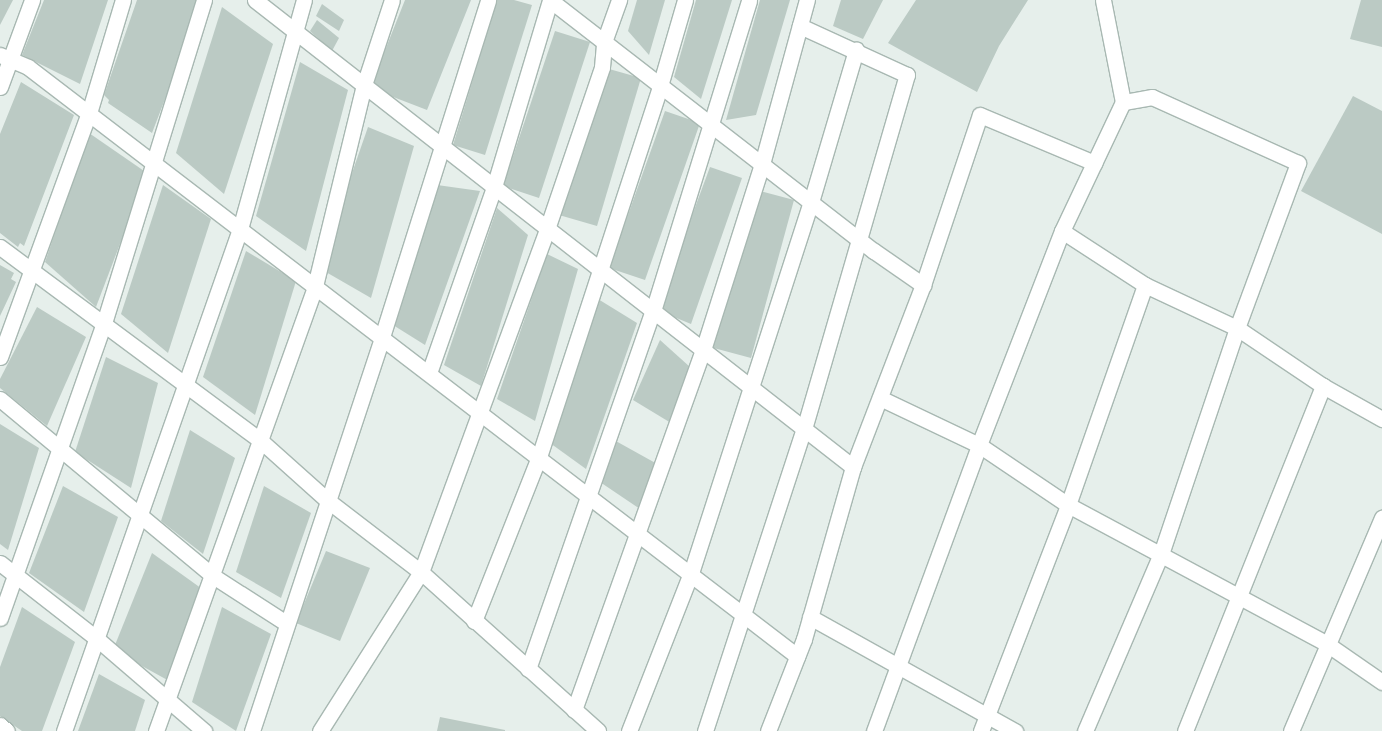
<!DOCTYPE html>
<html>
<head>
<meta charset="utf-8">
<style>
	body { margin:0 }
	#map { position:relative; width:1382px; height:731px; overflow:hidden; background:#e6efeb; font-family:Helvetica,sans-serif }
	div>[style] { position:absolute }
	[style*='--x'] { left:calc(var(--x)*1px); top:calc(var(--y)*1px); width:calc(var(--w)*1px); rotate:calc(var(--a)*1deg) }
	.building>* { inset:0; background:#bbcac4 }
	.roads { filter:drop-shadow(1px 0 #a8b8b2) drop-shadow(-1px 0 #a8b8b2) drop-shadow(0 1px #a8b8b2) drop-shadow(0 -1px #a8b8b2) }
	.street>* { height:15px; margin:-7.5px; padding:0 7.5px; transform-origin:7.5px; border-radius:7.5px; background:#fff }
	span { translate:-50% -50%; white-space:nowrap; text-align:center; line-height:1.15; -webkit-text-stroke:4.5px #f7fbf9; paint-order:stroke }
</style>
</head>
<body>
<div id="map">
	<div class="building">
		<div style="clip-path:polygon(0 0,13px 0,0 25px)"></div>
		<div style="clip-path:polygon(44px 0,108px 0,80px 84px,22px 55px)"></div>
		<div style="clip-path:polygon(137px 0,203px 0,152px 133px,108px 103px,109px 100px,104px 95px)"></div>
		<div style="clip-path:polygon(405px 0,471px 0,427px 110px,370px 88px)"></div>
		<div style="clip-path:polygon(497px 0,514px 0,532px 5px,485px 155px,453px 145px)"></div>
		<div style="clip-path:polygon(637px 0,665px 0,649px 55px,628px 31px)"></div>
		<div style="clip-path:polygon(696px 0,732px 0,701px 99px,674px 77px)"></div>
		<div style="clip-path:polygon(760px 0,790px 0,756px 115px,726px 120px)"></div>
		<div style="clip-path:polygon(841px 0,883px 0,863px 39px,833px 26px)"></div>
		<div style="clip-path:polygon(916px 0,1028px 0,999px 46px,977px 92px,888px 43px)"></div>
		<div style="clip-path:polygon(1361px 0,1382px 0,1382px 47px,1350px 39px)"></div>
		<div style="clip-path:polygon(322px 4px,344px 20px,339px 31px,316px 16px)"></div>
		<div style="clip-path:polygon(222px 7px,273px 44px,224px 194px,176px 153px)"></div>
		<div style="clip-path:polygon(317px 20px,339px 38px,332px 51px,310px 31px)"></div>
		<div style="clip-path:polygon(555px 31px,590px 42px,539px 198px,503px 186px)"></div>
		<div style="clip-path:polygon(300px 62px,348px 90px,306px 251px,256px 216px)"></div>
		<div style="clip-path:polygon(602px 67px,641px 78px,597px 226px,559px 215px)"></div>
		<div style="clip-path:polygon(21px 82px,74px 115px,24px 246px,20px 243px,18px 247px,0 233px,0 134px)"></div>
		<div style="clip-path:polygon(1353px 96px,1382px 111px,1382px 234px,1301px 191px)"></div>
		<div style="clip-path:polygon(665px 111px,700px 123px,645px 280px,609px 268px)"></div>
		<div style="clip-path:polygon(368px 127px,414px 146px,371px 298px,319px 268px)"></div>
		<div style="clip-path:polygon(89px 133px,147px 173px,96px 307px,45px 262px)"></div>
		<div style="clip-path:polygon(710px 167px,742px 178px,691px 324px,657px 310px)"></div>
		<div style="clip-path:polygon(163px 185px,211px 219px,168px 353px,121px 314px)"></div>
		<div style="clip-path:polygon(437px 185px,480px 191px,425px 345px,393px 325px)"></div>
		<div style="clip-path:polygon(753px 189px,794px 200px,751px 358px,710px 347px)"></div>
		<div style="clip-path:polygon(497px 208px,528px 235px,481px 386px,444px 365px)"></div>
		<div style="clip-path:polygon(246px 251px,296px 281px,255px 415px,203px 377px)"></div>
		<div style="clip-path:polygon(547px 254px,578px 269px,535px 421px,497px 399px)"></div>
		<div style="clip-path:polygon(0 265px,14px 273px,11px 279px,16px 282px,0 316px)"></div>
		<div style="clip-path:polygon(598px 299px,637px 323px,586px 469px,550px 443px)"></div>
		<div style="clip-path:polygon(37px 307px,86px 337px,47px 426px,0 388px,0 379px)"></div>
		<div style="clip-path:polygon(660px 340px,690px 367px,671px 423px,633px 400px)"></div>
		<div style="clip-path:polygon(106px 357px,158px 383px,131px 488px,75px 452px)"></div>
		<div style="clip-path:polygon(0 424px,39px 448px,8px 550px,0 544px)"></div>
		<div style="clip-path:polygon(190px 430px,235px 458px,203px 554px,161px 521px)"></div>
		<div style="clip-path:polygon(614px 440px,659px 465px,640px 509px,597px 480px)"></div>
		<div style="clip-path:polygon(63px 486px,118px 517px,84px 612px,29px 573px)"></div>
		<div style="clip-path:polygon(264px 486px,311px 513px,281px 598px,236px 572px)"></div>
		<div style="clip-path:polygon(326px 551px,370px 568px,340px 641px,296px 623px)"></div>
		<div style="clip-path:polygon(152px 553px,205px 591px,171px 682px,113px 650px)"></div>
		<div style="clip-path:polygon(22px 607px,75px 642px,42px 731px,22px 731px,0 716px,0 667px)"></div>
		<div style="clip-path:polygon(222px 607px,271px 634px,236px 731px,192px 702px)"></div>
		<div style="clip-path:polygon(99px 674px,145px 700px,135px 731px,78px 731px)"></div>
		<div style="clip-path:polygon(440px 717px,505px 730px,505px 731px,437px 731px)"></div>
	</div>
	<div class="roads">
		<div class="street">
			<div style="--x:255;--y:0;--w:759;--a:37.99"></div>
			<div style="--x:550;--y:0;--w:410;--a:37.8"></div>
			<div style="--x:874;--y:251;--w:60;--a:34.8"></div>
			<div style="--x:0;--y:55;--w:30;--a:23"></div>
			<div style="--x:28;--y:67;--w:969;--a:37.45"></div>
			<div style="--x:0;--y:87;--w:93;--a:-69.8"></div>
			<div style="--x:1062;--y:231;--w:99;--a:33"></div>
			<div style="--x:1145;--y:285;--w:102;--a:25.1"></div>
			<div style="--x:1237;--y:328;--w:104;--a:34"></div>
			<div style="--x:1323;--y:386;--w:68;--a:29.2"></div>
			<div style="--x:0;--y:247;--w:325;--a:36.6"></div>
			<div style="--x:261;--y:441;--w:89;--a:41.8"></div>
			<div style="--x:327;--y:500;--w:118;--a:37.5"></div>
			<div style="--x:421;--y:572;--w:238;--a:41.9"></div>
			<div style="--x:0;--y:357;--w:260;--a:-70"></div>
			<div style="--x:89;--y:113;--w:118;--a:-73.3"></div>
			<div style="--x:429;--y:373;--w:197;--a:-70.7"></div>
			<div style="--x:494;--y:187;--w:195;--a:-73.3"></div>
			<div style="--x:880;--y:398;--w:110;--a:25.4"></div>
			<div style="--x:979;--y:445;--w:107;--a:34"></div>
			<div style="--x:1068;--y:505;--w:294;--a:28.2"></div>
			<div style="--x:1327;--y:644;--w:67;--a:34.6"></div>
			<div style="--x:0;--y:399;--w:277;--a:39.7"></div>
			<div style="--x:213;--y:576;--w:87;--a:32.8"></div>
			<div style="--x:0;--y:563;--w:122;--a:38"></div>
			<div style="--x:96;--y:638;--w:143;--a:40.7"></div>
			<div style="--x:810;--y:617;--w:235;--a:29.1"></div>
			<div style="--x:0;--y:618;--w:313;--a:-70.6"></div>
			<div style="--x:104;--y:323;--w:338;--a:-72.8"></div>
			<div style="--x:474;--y:621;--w:176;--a:-68.4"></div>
			<div style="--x:539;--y:457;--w:390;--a:-71.9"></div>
			<div style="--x:660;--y:86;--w:90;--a:-73.8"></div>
			<div style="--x:528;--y:669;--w:379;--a:-70.8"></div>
			<div style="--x:653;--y:311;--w:325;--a:-72.8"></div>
			<div style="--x:574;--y:710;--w:382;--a:-70.3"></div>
			<div style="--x:703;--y:350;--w:195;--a:-72.4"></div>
			<div style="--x:762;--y:164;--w:170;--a:-74.7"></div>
			<div style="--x:0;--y:725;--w:9;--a:41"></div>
			<div style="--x:64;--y:731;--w:532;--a:-70.68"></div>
			<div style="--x:240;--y:229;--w:238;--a:-74.4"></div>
			<div style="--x:156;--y:731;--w:473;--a:-70.3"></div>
			<div style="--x:315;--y:286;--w:207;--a:-76.3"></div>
			<div style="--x:364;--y:85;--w:89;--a:-71.8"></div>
			<div style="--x:252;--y:731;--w:415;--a:-71.7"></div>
			<div style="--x:382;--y:337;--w:353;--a:-72.5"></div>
			<div style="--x:320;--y:731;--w:188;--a:-57.6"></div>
			<div style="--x:421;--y:572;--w:365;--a:-69.8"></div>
			<div style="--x:547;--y:229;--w:171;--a:-71.2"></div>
			<div style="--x:602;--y:67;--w:25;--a:-85"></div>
			<div style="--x:604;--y:42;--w:45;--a:-70.3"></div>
			<div style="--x:629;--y:731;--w:170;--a:-68.6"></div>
			<div style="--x:691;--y:573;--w:390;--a:-72.1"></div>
			<div style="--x:811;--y:202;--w:159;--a:-73.5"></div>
			<div style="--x:705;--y:731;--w:318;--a:-71.9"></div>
			<div style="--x:804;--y:429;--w:369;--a:-73.8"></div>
			<div style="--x:907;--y:75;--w:118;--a:-155.4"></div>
			<div style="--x:768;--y:731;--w:99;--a:-68.6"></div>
			<div style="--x:804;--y:639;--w:179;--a:-74.1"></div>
			<div style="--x:853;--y:467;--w:195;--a:-69"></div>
			<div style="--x:923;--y:285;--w:179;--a:-71.5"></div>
			<div style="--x:980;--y:115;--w:124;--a:22.8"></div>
			<div style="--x:874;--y:731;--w:305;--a:-69.8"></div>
			<div style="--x:979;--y:445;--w:230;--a:-68.8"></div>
			<div style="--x:1062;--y:231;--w:143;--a:-64.7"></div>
			<div style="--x:1123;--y:102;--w:104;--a:-101.1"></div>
			<div style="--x:981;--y:731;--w:242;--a:-68.9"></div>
			<div style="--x:1068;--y:505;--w:233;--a:-70.7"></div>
			<div style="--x:1085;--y:731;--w:193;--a:-66.8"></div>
			<div style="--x:1161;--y:554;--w:238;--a:-71.4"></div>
			<div style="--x:1237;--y:328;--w:176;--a:-69.7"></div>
			<div style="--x:1298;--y:163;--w:160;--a:-155.7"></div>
			<div style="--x:1152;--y:97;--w:29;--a:170"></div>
			<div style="--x:1185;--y:731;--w:372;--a:-68.2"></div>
			<div style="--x:1291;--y:731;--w:232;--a:-66.9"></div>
		</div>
	</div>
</div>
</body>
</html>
